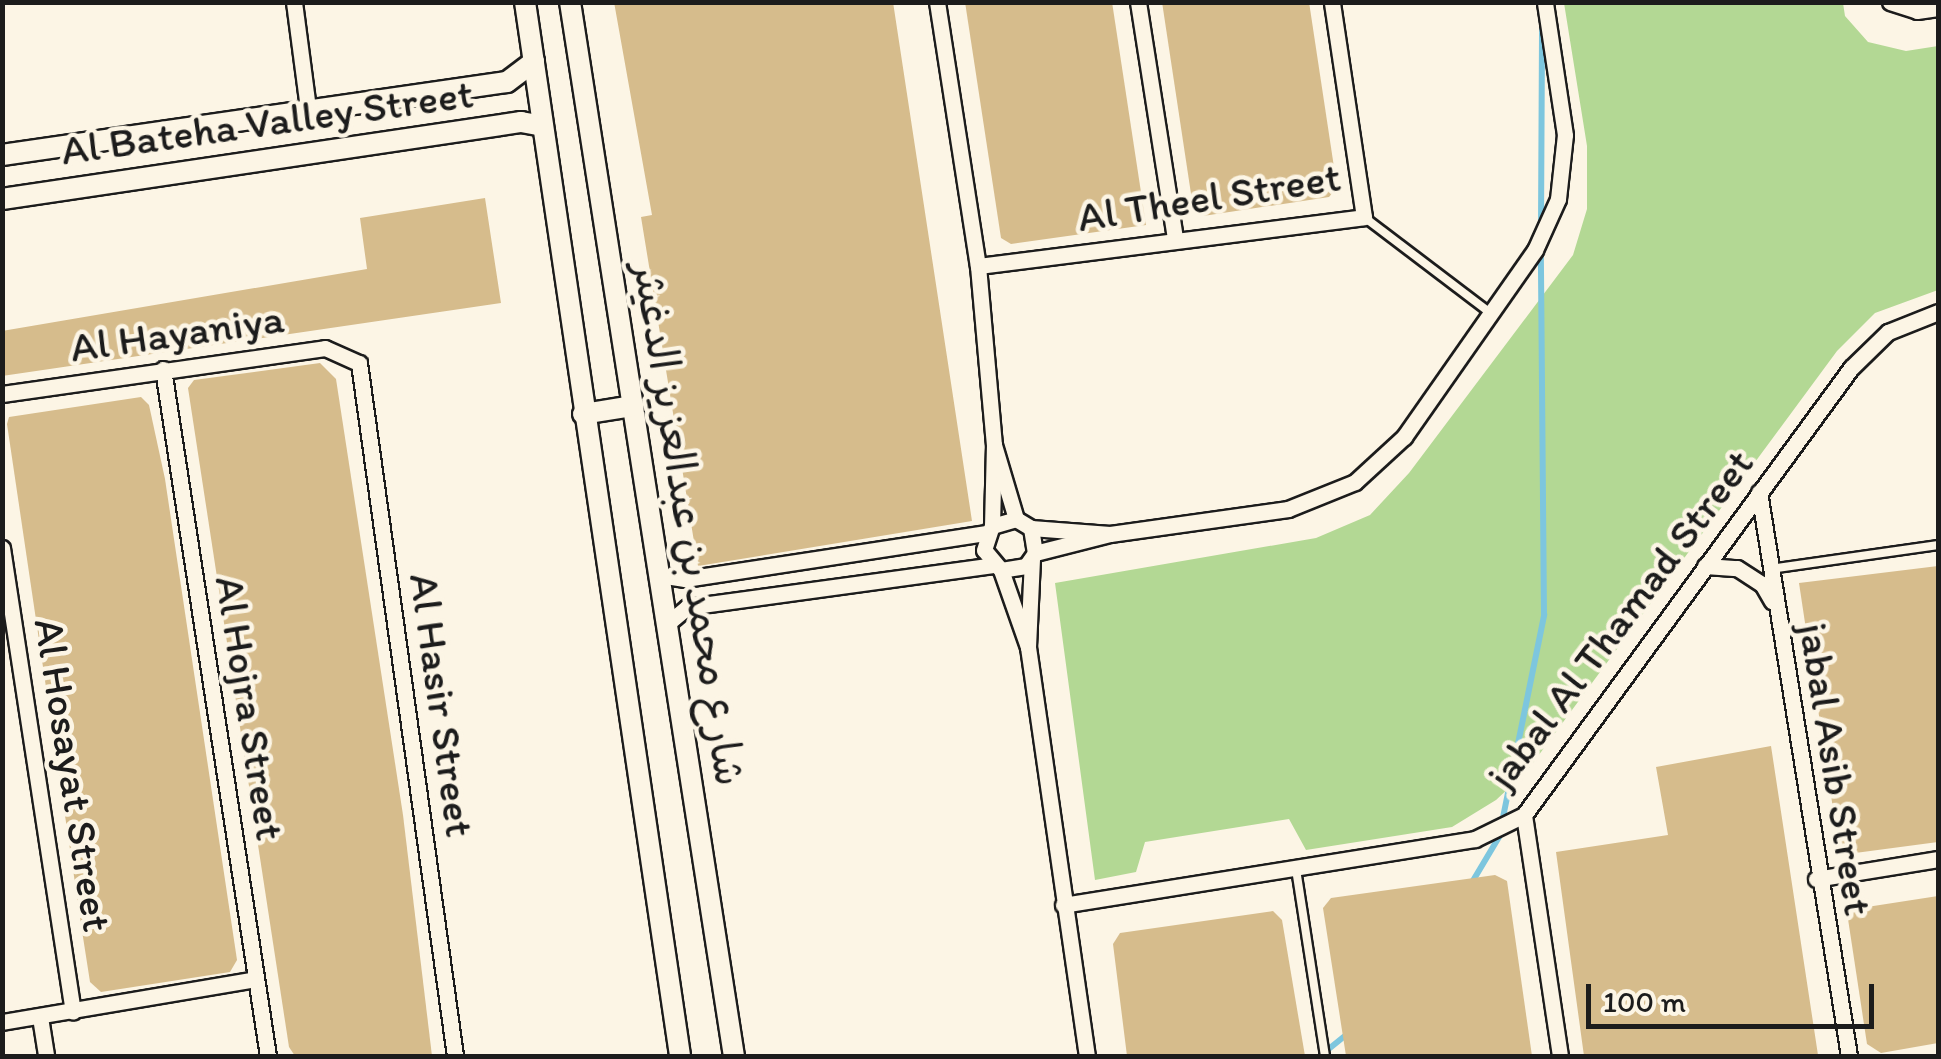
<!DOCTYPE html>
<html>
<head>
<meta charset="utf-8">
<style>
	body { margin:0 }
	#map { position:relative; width:1941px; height:1059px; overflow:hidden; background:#fcf5e5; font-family:Itim,"Playpen Sans Arabic",sans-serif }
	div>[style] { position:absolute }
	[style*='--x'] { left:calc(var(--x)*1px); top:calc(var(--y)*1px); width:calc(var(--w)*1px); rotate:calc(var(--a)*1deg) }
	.green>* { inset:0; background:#b3d894 }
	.stream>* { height:6px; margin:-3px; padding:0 3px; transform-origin:3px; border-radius:3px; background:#7dc6de }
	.building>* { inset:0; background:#d6bc8c }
	.roads { filter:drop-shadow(2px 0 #1c1c1c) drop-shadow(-2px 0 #1c1c1c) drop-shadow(0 2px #1c1c1c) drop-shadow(0 -2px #1c1c1c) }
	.service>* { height:8px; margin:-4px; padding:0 4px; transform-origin:4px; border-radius:4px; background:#fcf5e5 }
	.minor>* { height:15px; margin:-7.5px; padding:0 7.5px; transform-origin:7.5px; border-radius:7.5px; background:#fcf5e5 }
	.tertiary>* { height:20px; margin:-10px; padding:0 10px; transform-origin:10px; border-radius:10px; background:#fcf5e5 }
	span { translate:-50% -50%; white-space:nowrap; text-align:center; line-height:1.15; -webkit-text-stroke:9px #fcf5e5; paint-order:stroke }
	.street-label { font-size:42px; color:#1c1c1c }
	.frame { position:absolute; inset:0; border:5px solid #1c1c1c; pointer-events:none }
	.scale { position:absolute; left:1586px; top:984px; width:288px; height:45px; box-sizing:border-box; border:5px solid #1c1c1c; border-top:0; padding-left:12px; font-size:30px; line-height:35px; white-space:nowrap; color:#1c1c1c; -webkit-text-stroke:8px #fcf5e5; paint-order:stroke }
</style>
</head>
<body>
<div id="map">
	<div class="green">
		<div style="clip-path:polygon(1564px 3px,1843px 3px,1845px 16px,1868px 42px,1906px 51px,1938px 46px,1938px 290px,1875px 313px,1837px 351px,1527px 771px,1496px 800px,1452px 827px,1306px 850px,1289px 819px,1145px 842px,1136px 872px,1095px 880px,1055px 583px,1316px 538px,1370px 515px,1409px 473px,1573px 255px,1587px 209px,1587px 146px)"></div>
	</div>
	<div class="stream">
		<div style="--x:1541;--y:226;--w:202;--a:-89.7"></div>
		<div style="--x:1471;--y:884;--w:55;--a:-59.2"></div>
		<div style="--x:1499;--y:837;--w:227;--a:-78.5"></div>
		<div style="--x:1544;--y:615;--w:367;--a:-90.5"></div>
		<div style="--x:1320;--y:1056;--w:35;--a:-39"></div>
	</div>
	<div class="building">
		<div style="clip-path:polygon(614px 2px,893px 2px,972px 521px,698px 566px,641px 217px,652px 215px)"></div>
		<div style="clip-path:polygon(965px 2px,1112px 2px,1146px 225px,1011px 244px,1001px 238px)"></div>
		<div style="clip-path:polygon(1162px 2px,1309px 2px,1337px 187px,1329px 197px,1203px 216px,1193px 207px)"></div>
		<div style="clip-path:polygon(485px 198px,501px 303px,2px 376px,2px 331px,367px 269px,360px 218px)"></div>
		<div style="clip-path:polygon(320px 363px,336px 379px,403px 815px,432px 1056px,295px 1056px,289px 1047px,188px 388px,194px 380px)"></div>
		<div style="clip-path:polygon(141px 397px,149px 405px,165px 479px,237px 960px,230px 972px,101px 992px,90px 982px,83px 937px,7px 424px,9px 417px)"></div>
		<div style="clip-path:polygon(1938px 566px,1938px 842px,1840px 855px,1799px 583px)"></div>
		<div style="clip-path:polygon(1771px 746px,1818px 1055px,1584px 1056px,1556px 852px,1668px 835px,1656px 767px)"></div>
		<div style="clip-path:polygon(1495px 875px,1507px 881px,1532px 1056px,1346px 1056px,1323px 908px,1331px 898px)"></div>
		<div style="clip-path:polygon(1938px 896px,1938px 1043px,1881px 1053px,1867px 1044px,1848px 919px,1854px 909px)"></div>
		<div style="clip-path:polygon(1273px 911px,1282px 920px,1305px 1056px,1127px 1056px,1113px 944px,1120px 933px)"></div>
	</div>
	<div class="roads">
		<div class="service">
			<div style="--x:1364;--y:217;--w:157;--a:37.2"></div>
			<div style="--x:1770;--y:569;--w:170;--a:-8.1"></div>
			<div style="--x:1296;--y:869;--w:189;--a:81.2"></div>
		</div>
		<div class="minor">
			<div style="--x:294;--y:2;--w:107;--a:82.5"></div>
			<div style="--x:937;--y:2;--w:267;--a:81.2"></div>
			<div style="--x:978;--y:266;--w:180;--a:84.9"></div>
			<div style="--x:1138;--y:2;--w:240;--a:81.1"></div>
			<div style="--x:1890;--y:2;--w:28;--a:18"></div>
			<div style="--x:1917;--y:11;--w:21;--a:-8"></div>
			<div style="--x:978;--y:266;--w:389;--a:-7.2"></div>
			<div style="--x:1364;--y:217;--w:217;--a:-98.5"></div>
			<div style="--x:163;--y:369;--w:695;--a:81.31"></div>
			<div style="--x:2;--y:394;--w:326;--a:-8.1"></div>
			<div style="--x:325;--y:348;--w:37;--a:24"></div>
			<div style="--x:359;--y:363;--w:700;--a:82.11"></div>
			<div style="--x:1759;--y:492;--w:571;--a:80.93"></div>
			<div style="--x:992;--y:526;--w:25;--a:-16"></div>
			<div style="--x:1016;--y:519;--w:17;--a:31"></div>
			<div style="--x:1031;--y:528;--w:25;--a:81"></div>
			<div style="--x:1035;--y:553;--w:16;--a:125"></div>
			<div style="--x:1026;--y:566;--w:25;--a:171"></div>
			<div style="--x:1001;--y:570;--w:26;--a:-130"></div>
			<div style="--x:984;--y:550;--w:25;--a:-72"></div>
			<div style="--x:992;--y:526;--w:81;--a:-88.6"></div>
			<div style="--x:994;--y:445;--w:77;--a:73.4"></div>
			<div style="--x:1031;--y:528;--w:79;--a:4.3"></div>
			<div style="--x:1110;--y:534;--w:77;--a:165.8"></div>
			<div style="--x:1110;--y:534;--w:180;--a:-8"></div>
			<div style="--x:1288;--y:509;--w:72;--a:-21.9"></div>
			<div style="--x:1355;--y:482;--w:67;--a:-42.6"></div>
			<div style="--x:1404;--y:437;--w:228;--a:-55"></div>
			<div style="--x:1535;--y:250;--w:56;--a:-65.7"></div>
			<div style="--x:1558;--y:199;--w:64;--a:-83.8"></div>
			<div style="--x:1565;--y:135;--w:134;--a:-98.6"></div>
			<div style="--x:2;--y:548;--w:469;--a:81.3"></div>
			<div style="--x:1705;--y:566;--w:32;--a:4"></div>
			<div style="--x:1737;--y:568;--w:30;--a:33"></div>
			<div style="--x:1762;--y:584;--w:20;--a:60"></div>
			<div style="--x:1001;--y:570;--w:82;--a:70.7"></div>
			<div style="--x:1028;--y:647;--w:87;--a:-87.4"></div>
			<div style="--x:659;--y:575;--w:26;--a:9"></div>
			<div style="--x:685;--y:579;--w:305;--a:-8.7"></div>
			<div style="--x:667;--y:624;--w:26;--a:-40"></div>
			<div style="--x:687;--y:607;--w:309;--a:-7.8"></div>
			<div style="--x:1028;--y:647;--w:413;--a:81.8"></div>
			<div style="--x:1524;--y:815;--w:244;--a:81.5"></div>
			<div style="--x:1816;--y:879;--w:124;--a:-9.3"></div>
			<div style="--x:1063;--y:905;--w:417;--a:-9.1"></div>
			<div style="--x:1475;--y:839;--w:55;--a:-26.1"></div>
			<div style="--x:1524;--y:815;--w:554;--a:-53.81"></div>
			<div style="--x:1851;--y:368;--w:52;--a:-44.2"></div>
			<div style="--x:1888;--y:332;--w:54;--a:-21.8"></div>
			<div style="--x:40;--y:1017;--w:39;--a:81"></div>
			<div style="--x:2;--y:1022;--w:257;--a:-9.6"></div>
		</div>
		<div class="tertiary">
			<div style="--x:525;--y:2;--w:1065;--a:81.63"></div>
			<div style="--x:570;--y:2;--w:1067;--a:81.16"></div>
			<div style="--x:2;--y:155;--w:510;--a:-8.23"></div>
			<div style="--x:507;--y:82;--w:34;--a:-37"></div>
			<div style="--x:2;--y:199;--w:525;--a:-8.44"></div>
			<div style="--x:521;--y:122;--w:22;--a:10"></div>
			<div style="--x:583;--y:414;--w:51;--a:-9.1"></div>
		</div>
	</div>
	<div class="street-label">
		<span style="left:267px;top:122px;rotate:-8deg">Al Bateha Valley Street</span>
		<span style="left:1209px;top:197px;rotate:-9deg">Al Theel Street</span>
		<span style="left:177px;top:333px;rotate:-8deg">Al Hayaniya</span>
		<span style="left:689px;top:524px;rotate:81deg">شارع محمد بن عبدالعزيز الدغيثر</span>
		<span style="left:1620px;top:619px;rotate:-53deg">jabal Al Thamad Street</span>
		<span style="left:442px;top:705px;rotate:82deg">Al Hasir Street</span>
		<span style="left:250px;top:708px;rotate:81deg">Al Hojra Street</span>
		<span style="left:1836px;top:769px;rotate:81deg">jabal Asib Street</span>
		<span style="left:73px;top:775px;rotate:81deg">Al Hosayat Street</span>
	</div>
	<div class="frame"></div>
	<div class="scale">100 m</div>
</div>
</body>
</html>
